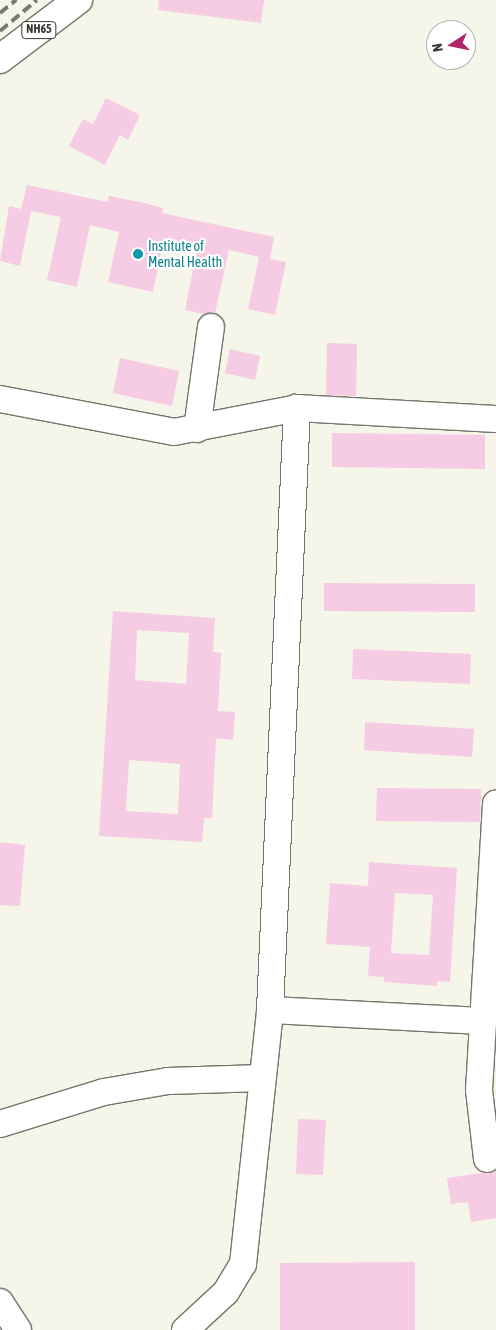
<!DOCTYPE html>
<html>
<head>
<meta charset="utf-8">
<style>
	body { margin:0 }
	#map { position:relative; width:496px; height:1330px; overflow:hidden; background:#f6f5e9; font-family:"Asap Condensed",sans-serif }
	div>[style] { position:absolute }
	[style*='--x'] { left:calc(var(--x)*1px); top:calc(var(--y)*1px); width:calc(var(--w)*1px); rotate:calc(var(--a)*1deg) }
	.building>* { inset:0; background:#f5cce3 }
	.roads { filter:drop-shadow(1px 0 #76746a) drop-shadow(-1px 0 #76746a) drop-shadow(0 1px #76746a) drop-shadow(0 -1px #76746a) }
	.minor>* { height:26px; margin:-13px; padding:0 13px; transform-origin:13px; border-radius:13px; background:#fff }
	.highway>* { height:28px; margin:-14px; padding:0 14px; transform-origin:14px; border-radius:14px; background:#fff }
	.rail>* { height:4px; margin-top:-2px; transform-origin:0; background:repeating-linear-gradient(90deg,#797871 0 10px,transparent 0 15px) }
	.dots>* { width:14px; height:14px; translate:-50% -50%; box-sizing:border-box; border:2px solid #fff; border-radius:50% }
	span { translate:-50% -50%; white-space:nowrap; text-align:center; line-height:1.15; -webkit-text-stroke:4.5px #fff; paint-order:stroke }
	.shield-label span { padding:1px 4px; background:#fff; border:1px solid; border-radius:4px; -webkit-text-stroke-width:0 }
	.shield-label { font-size:12px; color:#3b3a36; font-weight:700 }
	.culture-label { font-size:14px; color:#0d838f }
	.left { translate:0 -50%; text-align:left }
	.north { position:absolute; left:426px; top:20px; width:50px; height:50px; box-sizing:border-box; background:#fff; border:1px solid #b1b0af; border-radius:50%; rotate:259deg; font-size:14px; font-weight:700; line-height:20px; text-align:center; color:#3b3a36 }
	.north::after { content:''; display:block; margin:auto; width:18px; height:22px; background:#b02666; clip-path:polygon(50% 0,100% 100%,50% 72%,0 100%) }
</style>
</head>
<body>
<div id="map">
	<div class="building">
		<div style="clip-path:polygon(159px 0,264px 0,261px 23px,158px 10px)"></div>
		<div style="clip-path:polygon(106px 98px,140px 115px,128px 140px,120px 135px,105px 165px,69px 146px,83px 119px,93px 124px)"></div>
		<div style="clip-path:polygon(27px 185px,108px 202px,109px 196px,144px 203px,163px 208px,162px 213px,274px 237px,270px 259px,286px 262px,275px 315px,248px 309px,259px 257px,229px 250px,215px 313px,204px 314px,185px 310px,198px 245px,164px 238px,153px 292px,108px 282px,119px 232px,90px 225px,77px 287px,47px 280px,61px 217px,31px 211px,20px 266px,0 261px,9px 206px,21px 209px)"></div>
		<div style="clip-path:polygon(327px 343px,357px 344px,356px 396px,326px 395px)"></div>
		<div style="clip-path:polygon(230px 349px,260px 356px,255px 380px,225px 373px)"></div>
		<div style="clip-path:polygon(120px 358px,179px 371px,172px 406px,113px 393px)"></div>
		<div style="clip-path:polygon(332px 433px,485px 435px,485px 469px,332px 467px)"></div>
		<div style="clip-path:polygon(324px 583px,475px 584px,475px 612px,324px 611px)"></div>
		<div style="clip-path:polygon(evenodd,113px 611px,215px 618px,213px 652px,221px 653px,218px 711px,235px 712px,233px 740px,216px 738px,212px 818px,204px 818px,202px 842px,99px 836px,113px 611px,137px 630px,189px 633px,186px 684px,135px 680px,137px 630px,113px 611px,129px 760px,180px 764px,178px 814px,126px 811px,129px 760px)"></div>
		<div style="clip-path:polygon(353px 649px,471px 654px,470px 684px,352px 679px)"></div>
		<div style="clip-path:polygon(365px 722px,474px 729px,472px 757px,364px 750px)"></div>
		<div style="clip-path:polygon(377px 788px,481px 789px,480px 822px,376px 821px)"></div>
		<div style="clip-path:polygon(0 842px,25px 845px,20px 906px,0 905px)"></div>
		<div style="clip-path:polygon(evenodd,369px 862px,457px 868px,450px 982px,437px 981px,437px 986px,384px 982px,384px 977px,368px 976px,370px 947px,326px 944px,330px 883px,368px 886px,369px 862px,395px 893px,433px 895px,429px 955px,391px 953px,395px 893px)"></div>
		<div style="clip-path:polygon(298px 1119px,326px 1120px,323px 1175px,296px 1174px)"></div>
		<div style="clip-path:polygon(496px 1171px,496px 1218px,471px 1222px,468px 1202px,451px 1204px,447px 1178px)"></div>
		<div style="clip-path:polygon(415px 1262px,415px 1330px,280px 1330px,280px 1263px)"></div>
	</div>
	<div class="roads">
		<div class="minor">
			<div style="--x:0;--y:399;--w:177;--a:10.7"></div>
			<div style="--x:174;--y:432;--w:125;--a:-11"></div>
			<div style="--x:297;--y:408;--w:199;--a:3.2"></div>
			<div style="--x:197;--y:429;--w:103;--a:-82.2"></div>
			<div style="--x:270;--y:1010;--w:213;--a:3"></div>
			<div style="--x:0;--y:1124;--w:109;--a:-17.1"></div>
			<div style="--x:104;--y:1092;--w:65;--a:-9.8"></div>
			<div style="--x:168;--y:1081;--w:94;--a:-1.8"></div>
			<div style="--x:487;--y:1159;--w:69;--a:-96.6"></div>
			<div style="--x:479;--y:1090;--w:287;--a:-86.6"></div>
			<div style="--x:0;--y:1302;--w:33;--a:57"></div>
			<div style="--x:185;--y:1330;--w:56;--a:-42.8"></div>
			<div style="--x:226;--y:1292;--w:33;--a:-59"></div>
			<div style="--x:243;--y:1264;--w:255;--a:-83.9"></div>
			<div style="--x:270;--y:1010;--w:603;--a:-87.43"></div>
		</div>
		<div class="highway">
			<div style="--x:0;--y:59;--w:98;--a:-37.1"></div>
		</div>
	</div>
	<div class="rail">
		<div style="--x:0;--y:13;--w:21;--a:-39"></div>
		<div style="--x:0;--y:31;--w:48;--a:-40"></div>
	</div>
	<div class="dots">
		<div style="left:138px;top:254px;background:#0f9aa8"></div>
	</div>
	<div class="shield-label">
		<span style="left:39px;top:30px">NH65</span>
	</div>
	<div class="culture-label">
		<span class="left" style="left:148px;top:254px">Institute of<br>Mental Health</span>
	</div>
	<div class="north">N</div>
</div>
</body>
</html>
